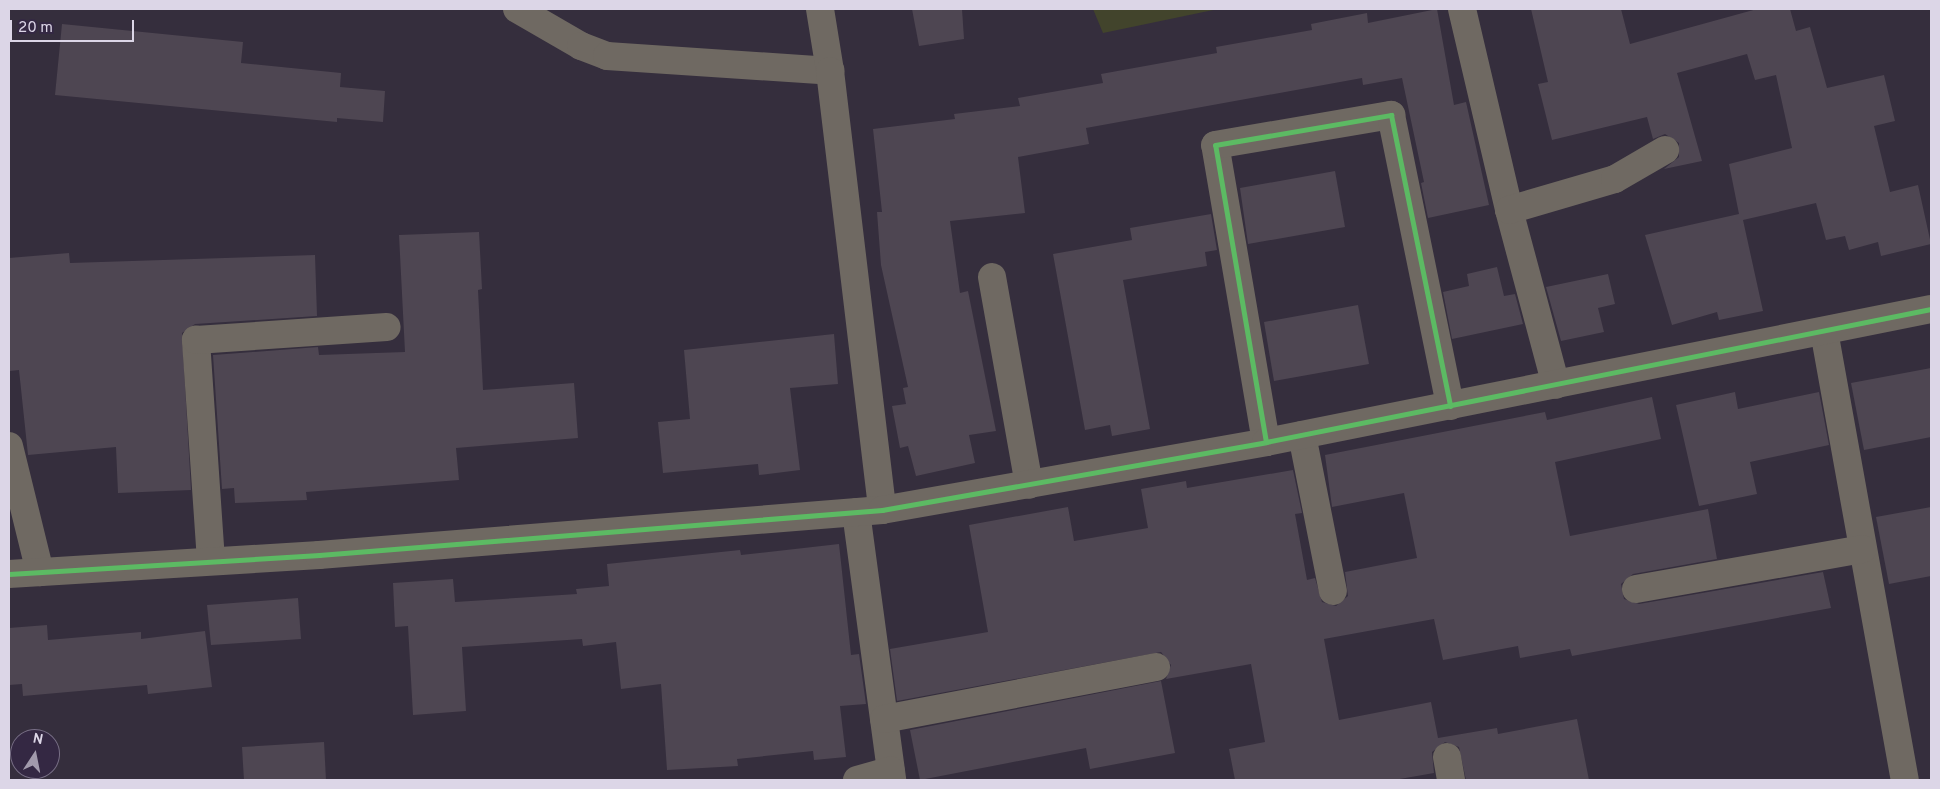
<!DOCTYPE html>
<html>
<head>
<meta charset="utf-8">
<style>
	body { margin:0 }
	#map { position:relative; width:1940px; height:789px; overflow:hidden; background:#352e3d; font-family:Overpass,sans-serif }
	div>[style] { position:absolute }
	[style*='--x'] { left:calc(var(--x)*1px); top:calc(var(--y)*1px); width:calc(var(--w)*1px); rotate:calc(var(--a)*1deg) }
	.green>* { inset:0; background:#42442c }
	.building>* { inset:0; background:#4e4652 }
	.minor>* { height:28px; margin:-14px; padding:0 14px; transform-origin:14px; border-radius:14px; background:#6f6962 }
	.tertiary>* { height:28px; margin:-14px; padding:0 14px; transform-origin:14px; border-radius:14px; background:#6f6962 }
	.cycleway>* { height:5px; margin:-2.5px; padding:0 2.5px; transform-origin:2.5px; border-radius:2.5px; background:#5cba63 }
	span { translate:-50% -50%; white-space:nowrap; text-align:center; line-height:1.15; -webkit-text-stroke:5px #342843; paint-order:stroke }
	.frame { position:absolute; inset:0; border:10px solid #dcd6e7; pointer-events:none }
	.north { position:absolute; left:10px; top:729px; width:50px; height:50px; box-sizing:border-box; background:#342843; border:1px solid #776e85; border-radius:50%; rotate:11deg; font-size:14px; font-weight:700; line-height:20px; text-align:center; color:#dcd6e7 }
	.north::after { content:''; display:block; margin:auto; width:18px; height:22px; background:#a29bac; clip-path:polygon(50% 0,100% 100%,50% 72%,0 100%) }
	.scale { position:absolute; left:10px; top:20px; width:124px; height:22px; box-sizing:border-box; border:2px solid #dcd6e7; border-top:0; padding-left:6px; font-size:15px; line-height:18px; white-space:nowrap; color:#dcd6e7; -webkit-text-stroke:4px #342843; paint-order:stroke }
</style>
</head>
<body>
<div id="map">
	<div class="green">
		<div style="clip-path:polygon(1093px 9px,1218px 9px,1103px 33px)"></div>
	</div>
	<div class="building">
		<div style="clip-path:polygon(912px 9px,962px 9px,964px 39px,919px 46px)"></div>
		<div style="clip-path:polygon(1437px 9px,1454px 105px,1466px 102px,1489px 205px,1428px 218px,1421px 183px,1424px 182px,1402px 78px,1363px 85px,1362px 78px,1086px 128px,1089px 144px,1018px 157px,1025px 213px,950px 221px,960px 293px,968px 291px,996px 431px,969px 435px,975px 463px,916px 476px,908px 446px,900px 448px,892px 406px,906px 404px,903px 388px,908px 387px,881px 265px,877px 212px,882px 212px,873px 129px,955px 119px,954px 114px,1020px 106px,1018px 98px,1103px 83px,1101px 74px,1217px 53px,1216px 47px,1312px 30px,1311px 24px,1367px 13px,1368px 23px)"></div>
		<div style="clip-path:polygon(1531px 9px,1621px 9px,1630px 44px,1757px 9px,1790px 9px,1796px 31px,1810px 27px,1827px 88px,1884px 75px,1895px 121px,1874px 126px,1890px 192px,1918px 185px,1931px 244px,1881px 256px,1878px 242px,1849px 250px,1845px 236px,1826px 240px,1816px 203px,1743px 220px,1763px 311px,1719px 320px,1717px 312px,1672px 325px,1645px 235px,1739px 214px,1729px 164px,1792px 148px,1776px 75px,1755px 80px,1747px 54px,1677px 73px,1702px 161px,1664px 169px,1679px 157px,1679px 143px,1665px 134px,1653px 139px,1647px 117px,1552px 140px,1538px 84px,1548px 82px)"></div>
		<div style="clip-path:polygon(62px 24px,243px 42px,241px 63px,341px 73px,340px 87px,385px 91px,383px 122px,337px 118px,337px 122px,55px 95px)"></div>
		<div style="clip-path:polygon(1335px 171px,1345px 227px,1248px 244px,1240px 188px)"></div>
		<div style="clip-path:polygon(1211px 214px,1217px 250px,1205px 252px,1207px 266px,1123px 280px,1150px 429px,1112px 436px,1110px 425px,1085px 430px,1053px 254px,1132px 240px,1130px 228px)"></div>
		<div style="clip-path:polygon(479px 232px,482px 289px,478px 290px,483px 390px,574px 383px,578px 438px,456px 448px,459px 480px,306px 492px,307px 500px,235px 503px,234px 488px,222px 489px,213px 355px,318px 347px,319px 355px,405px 352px,399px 235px)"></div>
		<div style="clip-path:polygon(69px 253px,70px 263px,315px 255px,317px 316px,195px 324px,182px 333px,191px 490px,118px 493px,116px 447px,28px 455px,19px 370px,9px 371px,9px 258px)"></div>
		<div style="clip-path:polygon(1497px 267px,1504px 296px,1515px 294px,1523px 324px,1452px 339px,1443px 292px,1469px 286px,1467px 274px)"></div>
		<div style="clip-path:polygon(1608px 274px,1615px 304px,1598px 308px,1604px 332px,1561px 341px,1546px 287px)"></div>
		<div style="clip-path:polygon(1358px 305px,1369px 364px,1274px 381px,1264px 322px)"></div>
		<div style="clip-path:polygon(834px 334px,838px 384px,790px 388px,800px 470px,759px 475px,758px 464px,663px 473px,658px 422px,690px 419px,684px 350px)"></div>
		<div style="clip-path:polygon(1931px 368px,1931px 437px,1864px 450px,1851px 383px)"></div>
		<div style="clip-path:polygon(1735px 392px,1738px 409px,1819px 392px,1829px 445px,1750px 462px,1757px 494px,1699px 506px,1676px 405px)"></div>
		<div style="clip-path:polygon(1652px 397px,1661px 439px,1555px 462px,1570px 536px,1708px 509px,1717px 559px,1633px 574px,1621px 584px,1624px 599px,1639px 604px,1823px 572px,1831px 608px,1572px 656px,1570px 649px,1520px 658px,1518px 646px,1443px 660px,1434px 619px,1324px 639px,1339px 720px,1431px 702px,1438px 738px,1497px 728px,1498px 734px,1577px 719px,1589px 780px,1466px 780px,1459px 747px,1445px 742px,1432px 752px,1434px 773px,1394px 780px,1235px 780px,1229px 749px,1265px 742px,1251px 664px,1166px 679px,1171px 665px,1161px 652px,897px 701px,890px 649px,988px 632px,969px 525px,1068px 507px,1074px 541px,1148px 528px,1141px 489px,1186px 481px,1187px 488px,1293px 470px,1302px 513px,1295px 514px,1307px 580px,1315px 578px,1322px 602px,1336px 606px,1348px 596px,1345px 572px,1417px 558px,1404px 493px,1332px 507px,1325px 455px,1545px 412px,1547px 420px)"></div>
		<div style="clip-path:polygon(1931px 507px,1931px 576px,1889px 584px,1876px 517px)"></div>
		<div style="clip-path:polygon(839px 544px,851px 655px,859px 654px,866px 704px,840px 706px,846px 757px,814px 760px,813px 751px,737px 759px,738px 766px,667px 770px,661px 684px,621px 689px,616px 642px,583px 646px,582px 639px,462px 647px,466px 711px,413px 715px,408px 626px,395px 627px,393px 583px,453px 579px,455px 602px,577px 594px,576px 589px,609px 586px,607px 564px,740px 550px,741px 555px)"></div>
		<div style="clip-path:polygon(298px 598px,301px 639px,211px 645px,207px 605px)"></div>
		<div style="clip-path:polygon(47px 625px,48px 640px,141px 632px,141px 639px,205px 631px,212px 687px,148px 694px,147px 685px,23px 696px,22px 684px,9px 685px,9px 628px)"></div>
		<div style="clip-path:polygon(1161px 681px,1175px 753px,1090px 769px,1086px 748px,920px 780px,910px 730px)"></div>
		<div style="clip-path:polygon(324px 742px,326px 780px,244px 780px,242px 747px)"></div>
	</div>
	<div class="minor">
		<div style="--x:517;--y:9;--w:74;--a:30"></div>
		<div style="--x:581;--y:46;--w:28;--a:21"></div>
		<div style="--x:607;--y:56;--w:224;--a:3.8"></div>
		<div style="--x:820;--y:9;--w:63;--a:80.8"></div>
		<div style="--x:830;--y:71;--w:442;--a:83.2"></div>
		<div style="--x:1462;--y:9;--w:206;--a:76.8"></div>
		<div style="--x:1509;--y:210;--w:181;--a:75"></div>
		<div style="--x:1509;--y:210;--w:110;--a:-16.3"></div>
		<div style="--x:1615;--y:179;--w:58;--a:-30.1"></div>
		<div style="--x:992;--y:277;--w:211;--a:79.9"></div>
		<div style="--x:1824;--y:331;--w:456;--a:79.8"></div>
		<div style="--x:1302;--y:435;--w:159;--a:78.8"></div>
		<div style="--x:1266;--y:442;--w:301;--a:-99.7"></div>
		<div style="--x:1215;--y:145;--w:179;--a:-9.7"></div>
		<div style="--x:1391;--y:115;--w:297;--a:78.5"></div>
		<div style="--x:9;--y:446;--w:130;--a:76.2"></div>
		<div style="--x:856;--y:512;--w:270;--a:82.3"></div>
		<div style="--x:211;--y:561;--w:222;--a:-93.9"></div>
		<div style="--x:196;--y:340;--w:191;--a:-3.9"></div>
		<div style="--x:1636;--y:589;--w:230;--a:-10"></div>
		<div style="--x:884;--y:719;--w:277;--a:-10.8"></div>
		<div style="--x:1447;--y:757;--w:23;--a:80"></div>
		<div style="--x:857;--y:780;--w:35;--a:-16"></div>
	</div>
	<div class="tertiary">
		<div style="--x:9;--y:574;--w:311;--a:-3.5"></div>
		<div style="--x:319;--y:555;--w:565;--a:-4.57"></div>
		<div style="--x:882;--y:510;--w:390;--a:-10"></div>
		<div style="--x:1266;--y:442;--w:678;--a:-11.31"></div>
	</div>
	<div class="cycleway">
		<div style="--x:1266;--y:442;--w:301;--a:-99.7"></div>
		<div style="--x:1215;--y:145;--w:179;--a:-9.7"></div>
		<div style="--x:1391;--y:115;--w:297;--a:78.5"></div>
		<div style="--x:9;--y:574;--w:311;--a:-3.5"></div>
		<div style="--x:319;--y:555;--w:565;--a:-4.57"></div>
		<div style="--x:882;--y:510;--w:390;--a:-10"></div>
		<div style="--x:1266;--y:442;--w:678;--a:-11.31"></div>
	</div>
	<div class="frame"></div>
	<div class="north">N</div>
	<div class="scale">20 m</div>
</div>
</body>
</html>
